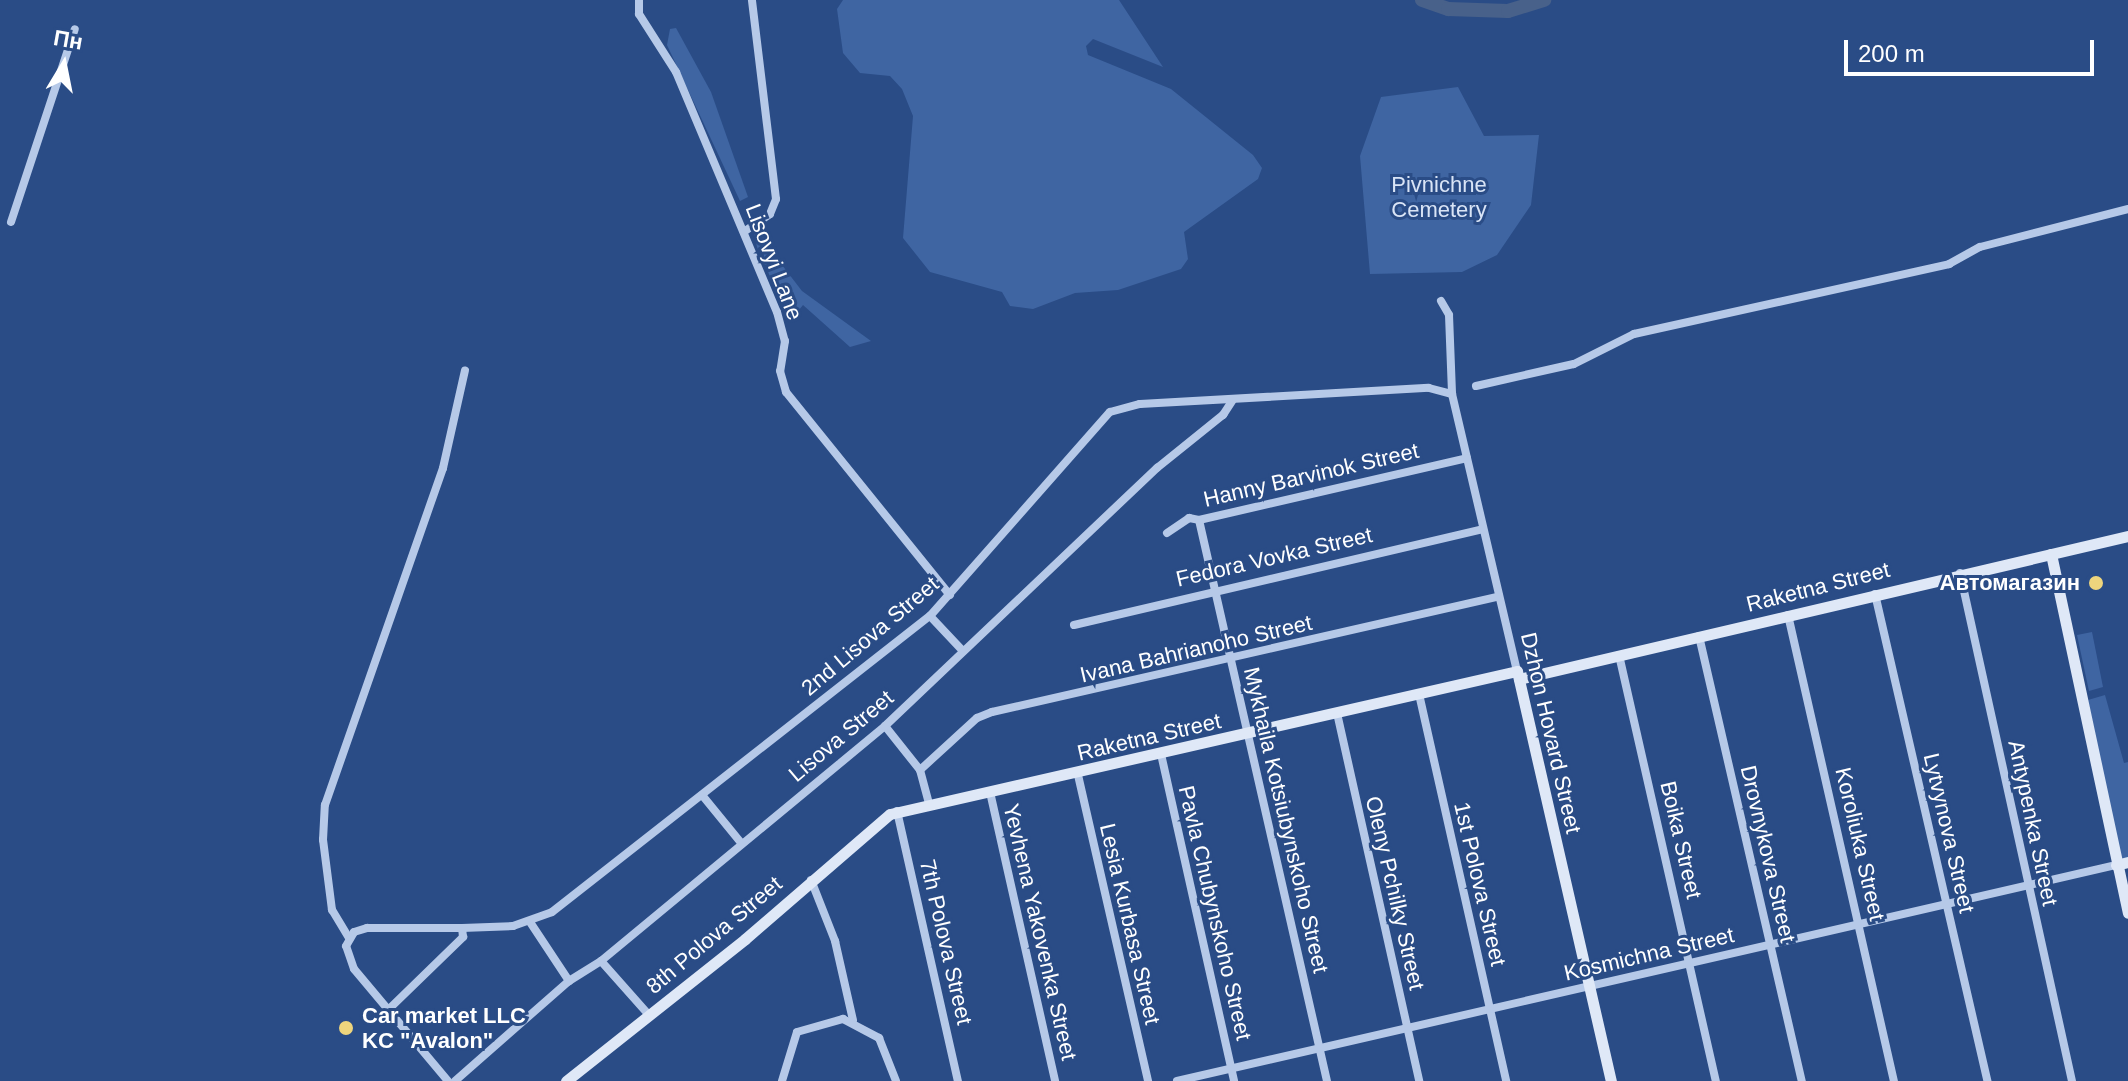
<!DOCTYPE html>
<html>
<head>
<meta charset="utf-8">
<style>
	body { margin:0 }
	#map { position:relative; width:2128px; height:1081px; overflow:hidden; background:#2a4c86; font-family:Arial,sans-serif }
	div>[style] { position:absolute }
	[style*='--x'] { left:calc(var(--x)*1px); top:calc(var(--y)*1px); width:calc(var(--w)*1px); rotate:calc(var(--a)*1deg) }
	.green>* { inset:0; background:#3f65a2 }
	.river>* { height:14px; margin:-7px; padding:0 7px; transform-origin:7px; border-radius:7px; background:#48618a }
	.street>* { height:8px; margin:-4px; padding:0 4px; transform-origin:4px; border-radius:4px; background:#b6c9e8 }
	.secondary>* { height:11px; margin:-5.5px; padding:0 5.5px; transform-origin:5.5px; border-radius:5.5px; background:#dfe8f7 }
	.dots>* { width:22px; height:22px; translate:-50% -50%; box-sizing:border-box; border:4px solid #2a4c86; border-radius:50% }
	span { translate:-50% -50%; white-space:nowrap; text-align:center; line-height:1.15; -webkit-text-stroke:6px #2a4c86; paint-order:stroke }
	.park-label { font-size:22px; color:#d9e4f6 }
	.street-label { font-size:22px; color:#fff }
	.poi-label { font-size:22px; color:#fff; font-weight:700 }
	.right { translate:-100% -50%; text-align:right }
	.left { translate:0 -50%; text-align:left }
	.north { position:absolute; left:24px; top:24px; width:80px; height:80px; -webkit-text-stroke:6px #2a4c86; paint-order:stroke; rotate:10deg; font-size:22px; font-weight:700; line-height:32px; text-align:center; color:#fff }
	.north::after { content:''; display:block; margin:auto; width:28px; height:36px; background:#fff; clip-path:polygon(50% 0,100% 100%,50% 72%,0 100%) }
	.scale { position:absolute; left:1844px; top:40px; width:250px; height:36px; box-sizing:border-box; border:4px solid #fff; border-top:0; padding-left:10px; font-size:24px; line-height:28px; white-space:nowrap; color:#fff; -webkit-text-stroke:6px #2a4c86; paint-order:stroke }
</style>
</head>
<body>
<div id="map">
	<div class="green">
		<div style="clip-path:polygon(843px 0,1119px 0,1163px 67px,1093px 39px,1086px 46px,1088px 55px,1171px 89px,1253px 155px,1262px 168px,1258px 179px,1184px 232px,1188px 259px,1181px 269px,1118px 290px,1075px 293px,1033px 309px,1010px 306px,1002px 292px,930px 272px,903px 238px,913px 116px,902px 89px,890px 76px,860px 73px,843px 53px,837px 9px)"></div>
		<div style="clip-path:polygon(676px 28px,711px 92px,748px 197px,740px 201px,667px 45px,670px 29px)"></div>
		<div style="clip-path:polygon(1458px 87px,1484px 136px,1539px 135px,1531px 205px,1497px 255px,1462px 272px,1370px 274px,1360px 156px,1381px 97px)"></div>
		<div style="clip-path:polygon(763px 225px,772px 252px,802px 291px,871px 341px,850px 347px,803px 305px,794px 316px,787px 315px,757px 247px,754px 234px)"></div>
		<div style="clip-path:polygon(2092px 632px,2103px 687px,2089px 691px,2077px 635px)"></div>
		<div style="clip-path:polygon(2105px 695px,2124px 763px,2128px 762px,2128px 858px,2121px 860px,2088px 700px)"></div>
	</div>
	<div class="river">
		<div style="--x:1422;--y:0;--w:28;--a:19"></div>
		<div style="--x:1448;--y:9;--w:60;--a:1.9"></div>
		<div style="--x:1508;--y:11;--w:38;--a:-17"></div>
	</div>
	<div class="street">
		<div style="--x:639;--y:0;--w:14;--a:90"></div>
		<div style="--x:639;--y:14;--w:69;--a:57.5"></div>
		<div style="--x:676;--y:72;--w:260;--a:67.2"></div>
		<div style="--x:777;--y:312;--w:30;--a:75"></div>
		<div style="--x:785;--y:341;--w:30;--a:99"></div>
		<div style="--x:780;--y:371;--w:22;--a:74"></div>
		<div style="--x:786;--y:392;--w:261;--a:51.1"></div>
		<div style="--x:11;--y:222;--w:203;--a:-71.7"></div>
		<div style="--x:745;--y:231;--w:30;--a:-34"></div>
		<div style="--x:770;--y:214;--w:16;--a:-68"></div>
		<div style="--x:776;--y:199;--w:200;--a:-96.9"></div>
		<div style="--x:1441;--y:301;--w:16;--a:60"></div>
		<div style="--x:1449;--y:315;--w:79;--a:87.8"></div>
		<div style="--x:1452;--y:394;--w:285;--a:76.8"></div>
		<div style="--x:1476;--y:386;--w:100;--a:-12.7"></div>
		<div style="--x:1574;--y:364;--w:67;--a:-26.6"></div>
		<div style="--x:1634;--y:334;--w:323;--a:-12.5"></div>
		<div style="--x:1949;--y:264;--w:35;--a:-29"></div>
		<div style="--x:1980;--y:247;--w:153;--a:-14.4"></div>
		<div style="--x:1199;--y:520;--w:575;--a:77.15"></div>
		<div style="--x:1167;--y:533;--w:27;--a:-34"></div>
		<div style="--x:1189;--y:518;--w:10;--a:11"></div>
		<div style="--x:1199;--y:520;--w:275;--a:-13"></div>
		<div style="--x:1960;--y:573;--w:520;--a:77.57"></div>
		<div style="--x:1875;--y:594;--w:500;--a:77"></div>
		<div style="--x:1788;--y:615;--w:478;--a:77.2"></div>
		<div style="--x:930;--y:616;--w:48;--a:46.7"></div>
		<div style="--x:1074;--y:625;--w:420;--a:-13.2"></div>
		<div style="--x:1699;--y:636;--w:457;--a:77"></div>
		<div style="--x:1619;--y:655;--w:437;--a:77.2"></div>
		<div style="--x:1419;--y:694;--w:397;--a:77.3"></div>
		<div style="--x:1337;--y:713;--w:377;--a:77.4"></div>
		<div style="--x:885;--y:726;--w:56;--a:51.5"></div>
		<div style="--x:920;--y:770;--w:35;--a:75"></div>
		<div style="--x:1161;--y:754;--w:335;--a:77.4"></div>
		<div style="--x:920;--y:770;--w:77;--a:-42.4"></div>
		<div style="--x:977;--y:718;--w:16;--a:-22"></div>
		<div style="--x:992;--y:712;--w:518;--a:-12.83"></div>
		<div style="--x:1078;--y:775;--w:314;--a:77.1"></div>
		<div style="--x:990;--y:792;--w:296;--a:77.3"></div>
		<div style="--x:702;--y:795;--w:63;--a:50.8"></div>
		<div style="--x:897;--y:811;--w:277;--a:77.3"></div>
		<div style="--x:811;--y:880;--w:66;--a:68.5"></div>
		<div style="--x:835;--y:941;--w:81;--a:77.2"></div>
		<div style="--x:530;--y:922;--w:71;--a:56.5"></div>
		<div style="--x:349;--y:938;--w:33;--a:-121"></div>
		<div style="--x:332;--y:910;--w:71;--a:-97.3"></div>
		<div style="--x:323;--y:840;--w:35;--a:-87"></div>
		<div style="--x:325;--y:805;--w:357;--a:-70.7"></div>
		<div style="--x:443;--y:468;--w:100;--a:-77.3"></div>
		<div style="--x:601;--y:961;--w:72;--a:48.4"></div>
		<div style="--x:388;--y:1010;--w:105;--a:-44.2"></div>
		<div style="--x:463;--y:937;--w:9;--a:-96"></div>
		<div style="--x:462;--y:928;--w:51;--a:-2.2"></div>
		<div style="--x:513;--y:926;--w:41;--a:-19.7"></div>
		<div style="--x:552;--y:912;--w:480;--a:-38.1"></div>
		<div style="--x:930;--y:616;--w:272;--a:-48.6"></div>
		<div style="--x:1110;--y:412;--w:31;--a:-15"></div>
		<div style="--x:1140;--y:404;--w:289;--a:-3.2"></div>
		<div style="--x:1429;--y:388;--w:24;--a:15"></div>
		<div style="--x:448;--y:1081;--w:146;--a:-130"></div>
		<div style="--x:354;--y:969;--w:24;--a:-109"></div>
		<div style="--x:346;--y:946;--w:16;--a:-60"></div>
		<div style="--x:354;--y:932;--w:14;--a:-17"></div>
		<div style="--x:367;--y:928;--w:95;--a:0"></div>
		<div style="--x:455;--y:1081;--w:152;--a:-41.3"></div>
		<div style="--x:569;--y:981;--w:38;--a:-32"></div>
		<div style="--x:601;--y:961;--w:369;--a:-39.6"></div>
		<div style="--x:885;--y:726;--w:375;--a:-43.5"></div>
		<div style="--x:1157;--y:468;--w:85;--a:-38.8"></div>
		<div style="--x:1223;--y:415;--w:17;--a:-57"></div>
		<div style="--x:782;--y:1081;--w:51;--a:-73"></div>
		<div style="--x:797;--y:1032;--w:48;--a:-15.8"></div>
		<div style="--x:843;--y:1019;--w:41;--a:27.8"></div>
		<div style="--x:879;--y:1038;--w:46;--a:68.4"></div>
		<div style="--x:1177;--y:1081;--w:964;--a:-12.95"></div>
	</div>
	<div class="secondary">
		<div style="--x:2051;--y:554;--w:367;--a:77.9"></div>
		<div style="--x:1519;--y:679;--w:626;--a:-13.21"></div>
		<div style="--x:2116;--y:865;--w:12;--a:-14"></div>
		<div style="--x:566;--y:1081;--w:228;--a:-38.4"></div>
		<div style="--x:745;--y:939;--w:191;--a:-40.8"></div>
		<div style="--x:890;--y:814;--w:643;--a:-12.85"></div>
		<div style="--x:1517;--y:671;--w:421;--a:77.1"></div>
	</div>
	<div class="dots">
		<div style="left:2096px;top:583px;background:#eed57d"></div>
		<div style="left:346px;top:1028px;background:#eed57d"></div>
	</div>
	<div class="park-label">
		<span style="left:1439px;top:197px">Pivnichne<br>Cemetery</span>
	</div>
	<div class="street-label">
		<span style="left:774px;top:262px;rotate:69deg">Lisovyi Lane</span>
		<span style="left:1311px;top:475px;rotate:-13deg">Hanny Barvinok Street</span>
		<span style="left:1274px;top:557px;rotate:-13deg">Fedora Vovka Street</span>
		<span style="left:1818px;top:587px;rotate:-14deg">Raketna Street</span>
		<span style="left:870px;top:636px;rotate:-40deg">2nd Lisova Street</span>
		<span style="left:1196px;top:649px;rotate:-13deg">Ivana Bahrianoho Street</span>
		<span style="left:1551px;top:733px;rotate:77deg">Dzhon Hovard Street</span>
		<span style="left:841px;top:736px;rotate:-40deg">Lisova Street</span>
		<span style="left:1149px;top:737px;rotate:-13deg">Raketna Street</span>
		<span style="left:1286px;top:820px;rotate:77deg">Mykhaila Kotsiubynskoho Street</span>
		<span style="left:2033px;top:823px;rotate:78deg">Antypenka Street</span>
		<span style="left:1949px;top:833px;rotate:77deg">Lytvynova Street</span>
		<span style="left:1681px;top:840px;rotate:77deg">Boika Street</span>
		<span style="left:1860px;top:844px;rotate:77deg">Koroliuka Street</span>
		<span style="left:1768px;top:854px;rotate:77deg">Drovnykova Street</span>
		<span style="left:1480px;top:884px;rotate:77deg">1st Polova Street</span>
		<span style="left:1395px;top:893px;rotate:77deg">Oleny Pchilky Street</span>
		<span style="left:1215px;top:913px;rotate:77deg">Pavla Chubynskoho Street</span>
		<span style="left:1130px;top:924px;rotate:77deg">Lesia Kurbasa Street</span>
		<span style="left:1040px;top:932px;rotate:77deg">Yevhena Yakovenka Street</span>
		<span style="left:714px;top:935px;rotate:-40deg">8th Polova Street</span>
		<span style="left:946px;top:942px;rotate:77deg">7th Polova Street</span>
		<span style="left:1649px;top:954px;rotate:-13deg">Kosmichna Street</span>
	</div>
	<div class="poi-label">
		<span class="right" style="left:2080px;top:583px">Автомагазин</span>
		<span class="left" style="left:362px;top:1028px">Car market LLC<br>KC "Avalon"</span>
	</div>
	<div class="north">Пн</div>
	<div class="scale">200 m</div>
</div>
</body>
</html>
